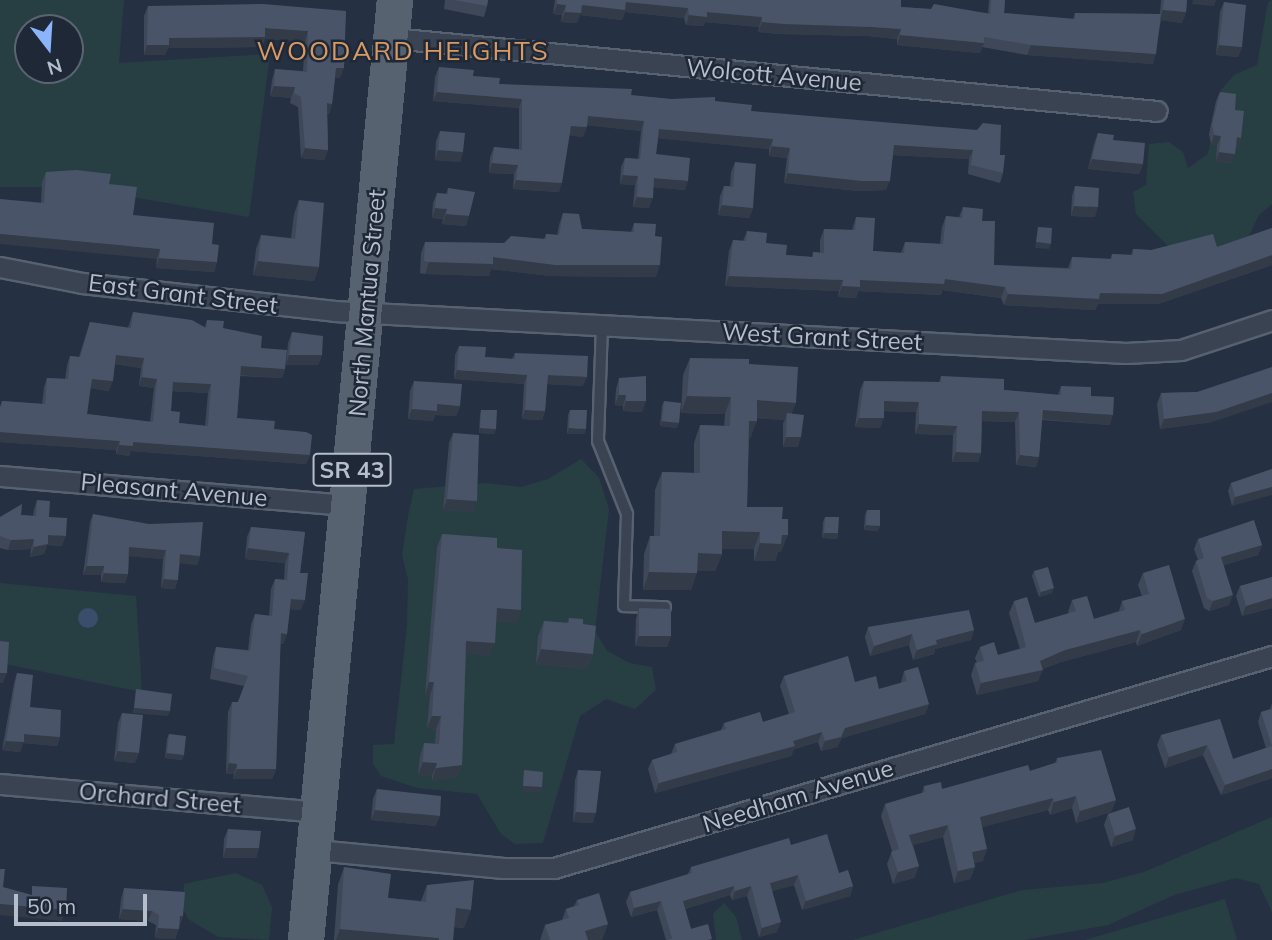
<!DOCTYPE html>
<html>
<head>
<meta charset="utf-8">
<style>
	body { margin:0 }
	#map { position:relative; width:1272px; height:940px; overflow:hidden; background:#253142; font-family:Mulish,sans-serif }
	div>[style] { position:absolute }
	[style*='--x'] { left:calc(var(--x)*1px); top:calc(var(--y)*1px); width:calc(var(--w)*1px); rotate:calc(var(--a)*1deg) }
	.green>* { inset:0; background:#273f43 }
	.water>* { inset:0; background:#3a4d6b }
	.round { border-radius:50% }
	.roads { filter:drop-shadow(2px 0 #57616f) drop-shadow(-2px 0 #57616f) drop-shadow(0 2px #57616f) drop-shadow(0 -2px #57616f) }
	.service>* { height:10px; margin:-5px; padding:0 5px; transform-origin:5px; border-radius:5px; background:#394351 }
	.minor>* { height:19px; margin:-9.5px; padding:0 9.5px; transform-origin:9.5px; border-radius:9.5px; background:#394351 }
	.primary>* { height:32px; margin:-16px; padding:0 16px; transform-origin:16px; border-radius:16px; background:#576271 }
	.wall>* { inset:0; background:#3f4859 }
	.shaded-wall>* { inset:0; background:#333b49 }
	.building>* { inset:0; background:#495468 }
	span { translate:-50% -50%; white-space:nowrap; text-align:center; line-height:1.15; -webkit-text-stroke:5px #1e2837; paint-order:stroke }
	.shield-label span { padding:2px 5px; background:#1e2837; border:2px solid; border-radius:5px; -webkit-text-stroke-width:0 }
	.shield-label { font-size:23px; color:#b6becb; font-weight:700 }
	.street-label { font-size:24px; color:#b6becb }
	.neighbourhood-label { font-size:26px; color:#d99a64; letter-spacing:2px }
	.north { position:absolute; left:14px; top:14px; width:70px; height:70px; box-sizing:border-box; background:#1e2837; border:2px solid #5b6472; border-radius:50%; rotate:163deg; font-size:19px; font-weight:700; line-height:28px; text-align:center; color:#b6becb }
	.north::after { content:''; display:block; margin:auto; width:24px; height:32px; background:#8cb4fb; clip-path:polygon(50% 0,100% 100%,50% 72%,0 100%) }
	.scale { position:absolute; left:14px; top:894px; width:133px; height:32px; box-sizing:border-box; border:4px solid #b6becb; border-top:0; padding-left:9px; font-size:21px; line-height:24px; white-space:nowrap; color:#b6becb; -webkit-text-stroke:5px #1e2837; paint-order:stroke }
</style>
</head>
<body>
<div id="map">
	<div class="green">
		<div style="clip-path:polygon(evenodd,0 0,124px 0,119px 63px,270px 54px,249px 217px,73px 187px,0 187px,0 0,28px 28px,70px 28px,70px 70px,28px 70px,28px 28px)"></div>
		<div style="clip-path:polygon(1272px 0,1272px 204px,1259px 215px,1247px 240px,1195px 273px,1136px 214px,1133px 192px,1146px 185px,1149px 144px,1169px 142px,1183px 152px,1188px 168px,1208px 154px,1221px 90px,1234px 75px,1257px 65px,1268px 2px)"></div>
		<div style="clip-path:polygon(581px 459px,599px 478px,609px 509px,595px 631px,607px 651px,630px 663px,652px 667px,656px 690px,635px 709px,606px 699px,580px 716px,543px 843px,515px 844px,501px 834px,477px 794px,417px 788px,381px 776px,373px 764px,373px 745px,394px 744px,407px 626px,408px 579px,402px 555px,408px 516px,414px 489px,486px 483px,521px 487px,548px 479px)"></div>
		<div style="clip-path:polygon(0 583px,136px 596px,142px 692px,0 663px)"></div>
		<div style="clip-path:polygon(1272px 817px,1272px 912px,1259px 884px,1236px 878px,1174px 895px,1108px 925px,1024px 940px,853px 940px,1022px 890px,1103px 883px,1144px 872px)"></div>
		<div style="clip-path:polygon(236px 873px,262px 885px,272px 907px,269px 940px,218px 937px,188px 919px,183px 908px,184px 884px)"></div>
		<div style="clip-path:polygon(1225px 899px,1237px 940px,1085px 940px)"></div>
		<div style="clip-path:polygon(724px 903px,736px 917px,742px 940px,716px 940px,713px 914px)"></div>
	</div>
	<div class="water">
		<div class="round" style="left:78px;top:608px;width:20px;height:20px"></div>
	</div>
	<div class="roads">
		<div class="service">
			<div style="--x:602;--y:325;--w:116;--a:92"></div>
			<div style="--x:598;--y:441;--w:79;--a:68.3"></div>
			<div style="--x:627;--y:514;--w:92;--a:91.9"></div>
			<div style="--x:624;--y:606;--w:41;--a:1.4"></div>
		</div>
		<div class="minor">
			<div style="--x:392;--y:38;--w:768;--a:5.45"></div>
			<div style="--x:0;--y:267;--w:84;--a:11"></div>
			<div style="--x:82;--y:283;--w:254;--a:6.3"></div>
			<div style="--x:334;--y:311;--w:793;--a:3.04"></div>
			<div style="--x:1126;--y:353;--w:55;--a:-3.1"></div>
			<div style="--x:1181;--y:350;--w:96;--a:-18.2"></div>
			<div style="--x:0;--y:476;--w:350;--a:4.8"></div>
			<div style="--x:0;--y:784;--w:320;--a:5"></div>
			<div style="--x:316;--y:850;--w:188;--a:5.5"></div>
			<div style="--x:503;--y:868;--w:51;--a:0"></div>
			<div style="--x:554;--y:868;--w:749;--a:-16.45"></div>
		</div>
		<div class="primary">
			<div style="--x:306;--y:940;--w:944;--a:-84.59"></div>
		</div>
	</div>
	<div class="wall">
		<div style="clip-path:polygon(445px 0,488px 0,487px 6px,484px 17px,444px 9px)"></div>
		<div style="clip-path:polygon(555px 0,901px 0,901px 7px,988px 13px,989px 0,1005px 0,1004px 13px,1073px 19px,1075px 13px,1160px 14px,1161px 0,1187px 0,1186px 12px,1182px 23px,1161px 20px,1153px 64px,1027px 55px,982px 47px,980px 53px,897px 45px,897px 39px,868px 36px,780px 34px,758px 32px,759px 27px,705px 22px,703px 26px,686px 25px,684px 18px,625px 12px,622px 20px,580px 15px,577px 23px,561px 22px,562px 15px,553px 14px)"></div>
		<div style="clip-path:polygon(1224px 2px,1242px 47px,1238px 57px,1216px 55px,1220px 12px)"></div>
		<div style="clip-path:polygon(148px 6px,346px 11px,340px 78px,335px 78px,332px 104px,329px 114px,327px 114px,328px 150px,324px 160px,301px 158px,298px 107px,290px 103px,291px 98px,270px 96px,272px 80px,275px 69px,303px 71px,305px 41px,265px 39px,262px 47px,168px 48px,165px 55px,144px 55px,144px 16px)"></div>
		<div style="clip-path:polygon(439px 67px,499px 84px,671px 99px,715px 101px,751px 111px,1000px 155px,1003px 173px,1000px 183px,968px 174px,969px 159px,893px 155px,886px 190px,858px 191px,784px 183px,787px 158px,769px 156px,769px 149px,658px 138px,656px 154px,685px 190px,653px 187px,649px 208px,633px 207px,635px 185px,620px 184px,621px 167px,625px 158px,638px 159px,641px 131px,587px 125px,583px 137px,569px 135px,559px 192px,513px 189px,514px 174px,489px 173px,490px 157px,494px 147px,519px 149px,519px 108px,433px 101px,435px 77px)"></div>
		<div style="clip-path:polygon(1220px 92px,1235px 110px,1241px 138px,1238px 147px,1236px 147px,1232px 163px,1216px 162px,1217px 145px,1211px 144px,1209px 134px,1216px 101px)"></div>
		<div style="clip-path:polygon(440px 131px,463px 152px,460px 162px,435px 160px,436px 141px)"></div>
		<div style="clip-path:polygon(1098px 133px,1113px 140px,1143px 164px,1139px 174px,1088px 169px,1094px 144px)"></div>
		<div style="clip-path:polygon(735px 162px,753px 208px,749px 218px,718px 215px,720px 196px,724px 186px,730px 186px,731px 172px)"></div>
		<div style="clip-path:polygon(46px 172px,109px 184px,133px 215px,212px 244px,217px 262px,214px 272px,156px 268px,157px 259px,41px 203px,42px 182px)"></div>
		<div style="clip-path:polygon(1075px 186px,1095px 217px,1071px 216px,1072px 196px)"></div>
		<div style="clip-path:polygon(448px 188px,466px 226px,442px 224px,443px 219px,432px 218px,433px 203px,437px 193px,446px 194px)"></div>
		<div style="clip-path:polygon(299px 200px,319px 267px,314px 281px,253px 275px,256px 249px,261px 235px,291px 238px,294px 214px)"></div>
		<div style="clip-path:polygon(963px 207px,982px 221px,994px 265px,1068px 268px,1072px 257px,1110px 259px,1112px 254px,1131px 255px,1133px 249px,1151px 250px,1217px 247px,1272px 228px,1272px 265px,1158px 304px,1098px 304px,1095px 310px,1004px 305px,1001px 298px,942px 290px,941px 295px,858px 291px,856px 298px,838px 297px,839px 291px,725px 286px,729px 251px,733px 240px,743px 241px,747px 231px,786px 255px,812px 257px,813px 252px,820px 253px,820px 240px,824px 229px,852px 230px,856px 217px,873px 251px,901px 253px,905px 242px,940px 244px,942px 227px,946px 216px,959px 217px)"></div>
		<div style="clip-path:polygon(563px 213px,582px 229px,631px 232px,634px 223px,655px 236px,656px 277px,551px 276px,491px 269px,489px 276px,425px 274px,420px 273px,421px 253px,425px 242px,504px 243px,544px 239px,546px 234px,557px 235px,559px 225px)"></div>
		<div style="clip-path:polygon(evenodd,133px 312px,205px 327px,207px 320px,261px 348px,285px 369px,282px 378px,240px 376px,237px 418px,274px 429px,310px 455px,306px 464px,131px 451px,129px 456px,116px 454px,116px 450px,0 442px,0 406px,2px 401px,42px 404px,44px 387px,47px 378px,65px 379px,67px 365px,70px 356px,79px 357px,90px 322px,128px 328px,133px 312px,115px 364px,141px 368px,139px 386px,154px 388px,150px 422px,87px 414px,90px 388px,109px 391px,115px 364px,133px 312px,172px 391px,208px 393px,205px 426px,179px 423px,171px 411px,172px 391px)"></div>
		<div style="clip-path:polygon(292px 332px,322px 355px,318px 365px,286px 365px,288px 343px)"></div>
		<div style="clip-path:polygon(459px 346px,485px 357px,512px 359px,515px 353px,583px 386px,547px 384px,545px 411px,542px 420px,522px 419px,524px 384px,454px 379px,455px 355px)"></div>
		<div style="clip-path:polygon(690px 358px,749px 364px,792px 413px,798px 447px,783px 447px,783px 423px,785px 420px,757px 418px,750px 439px,749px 438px,747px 507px,781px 552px,778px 552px,775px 561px,754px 561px,754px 549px,722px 549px,722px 554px,715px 571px,697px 571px,691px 590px,643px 590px,644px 554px,650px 536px,654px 536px,655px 490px,662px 472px,694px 473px,694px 443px,700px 425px,724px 426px,725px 414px,681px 413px,683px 375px)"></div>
		<div style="clip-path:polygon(941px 376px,1004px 390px,1058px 395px,1061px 386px,1091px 396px,1110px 425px,1042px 420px,1039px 457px,1036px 467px,1016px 465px,1015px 422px,982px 421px,981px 453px,978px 462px,952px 462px,953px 435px,915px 434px,916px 412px,884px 411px,880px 428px,855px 427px,860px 390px,864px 381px,939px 382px)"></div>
		<div style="clip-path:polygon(619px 378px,646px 401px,642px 412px,623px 411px,623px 406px,615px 405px,616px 389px)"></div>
		<div style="clip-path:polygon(414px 381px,460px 406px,456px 416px,435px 415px,433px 421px,408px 419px,410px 391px)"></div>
		<div style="clip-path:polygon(1197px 392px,1212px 422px,1160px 429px,1157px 404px,1161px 393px)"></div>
		<div style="clip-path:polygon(664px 401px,677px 428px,660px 426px,662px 406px)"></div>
		<div style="clip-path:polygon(481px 410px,496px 429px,494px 434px,479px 433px,480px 415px)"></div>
		<div style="clip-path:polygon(570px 410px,585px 434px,567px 434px,568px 415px)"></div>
		<div style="clip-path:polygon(453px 433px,477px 501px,473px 512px,443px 510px,449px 443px)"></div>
		<div style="clip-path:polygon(1272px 469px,1232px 506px,1228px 491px,1231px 483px)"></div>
		<div style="clip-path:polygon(37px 500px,49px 517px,62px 546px,47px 545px,44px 554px,30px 557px,31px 549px,8px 550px,0 548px,0 517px,21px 515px,33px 516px,34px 510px)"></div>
		<div style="clip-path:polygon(867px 510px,878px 531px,864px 530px,865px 515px)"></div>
		<div style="clip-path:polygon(93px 514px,200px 556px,197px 565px,180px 563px,175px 589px,161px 588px,163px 559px,129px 556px,128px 574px,125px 583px,101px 582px,101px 575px,83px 575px,90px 522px)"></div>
		<div style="clip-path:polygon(825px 517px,838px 533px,837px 539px,822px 538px,823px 522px)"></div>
		<div style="clip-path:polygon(251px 527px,305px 532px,300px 573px,301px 610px,290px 609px,287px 634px,283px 644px,280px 644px,276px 769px,272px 779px,233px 779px,234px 774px,226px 774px,228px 712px,232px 702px,238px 702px,244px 686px,210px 679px,213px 657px,216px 647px,248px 650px,251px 624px,255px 614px,269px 616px,271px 589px,275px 579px,284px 580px,285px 563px,245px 559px,247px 537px)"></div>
		<div style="clip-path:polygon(442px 534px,497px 548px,517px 623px,496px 621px,490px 656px,466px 654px,462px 765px,457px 777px,432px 781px,432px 776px,418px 775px,420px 756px,424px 743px,435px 744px,436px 729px,427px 728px,430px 695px,425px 695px,437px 547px)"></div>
		<div style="clip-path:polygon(1198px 539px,1262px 545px,1258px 555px,1224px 565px,1229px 605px,1209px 611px,1204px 608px,1192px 571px,1196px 561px,1198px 560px,1194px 549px)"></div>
		<div style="clip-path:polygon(1034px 571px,1052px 593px,1039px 597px,1032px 576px)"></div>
		<div style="clip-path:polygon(1143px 573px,1181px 630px,1137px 646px,1136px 642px,1061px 662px,1042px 669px,1038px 681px,977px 695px,971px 675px,975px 663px,977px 663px,975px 658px,980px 647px,998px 655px,1020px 649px,1009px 613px,1014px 601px,1035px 623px,1069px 614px,1068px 612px,1072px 600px,1094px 619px,1119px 611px,1122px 601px,1142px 596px,1138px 585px)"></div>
		<div style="clip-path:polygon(1272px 577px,1272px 608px,1242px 616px,1236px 596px,1240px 586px)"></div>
		<div style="clip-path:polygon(639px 608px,671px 636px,667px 647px,635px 646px,636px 619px)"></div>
		<div style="clip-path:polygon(569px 618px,583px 624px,593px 654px,587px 669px,536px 664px,538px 636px,544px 621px,567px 623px)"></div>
		<div style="clip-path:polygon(868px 627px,974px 630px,971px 640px,935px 649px,934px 654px,913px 660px,909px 645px,870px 656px,865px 637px)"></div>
		<div style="clip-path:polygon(904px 671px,929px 704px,925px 714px,842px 738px,837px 747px,821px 751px,818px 742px,794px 749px,791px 756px,655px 793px,648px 769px,652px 760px,671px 754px,675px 744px,721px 730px,724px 723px,763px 722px,789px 714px,780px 686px,784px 676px,855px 682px,879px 689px,901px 683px)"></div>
		<div style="clip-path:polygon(17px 673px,30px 707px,60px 737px,57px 746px,23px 743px,20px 752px,2px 750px,14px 683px)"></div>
		<div style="clip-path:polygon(1272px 703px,1272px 778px,1221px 795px,1203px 755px,1165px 768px,1157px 745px,1161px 735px,1220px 719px,1233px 759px,1266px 748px,1258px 722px,1261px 712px,1270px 709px)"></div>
		<div style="clip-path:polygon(122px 713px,135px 763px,114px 761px,118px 723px)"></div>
		<div style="clip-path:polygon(169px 734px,184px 755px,182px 760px,165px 758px,167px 739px)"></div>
		<div style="clip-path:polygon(1057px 758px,1116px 800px,1111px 812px,1076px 823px,1072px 808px,1050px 815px,1048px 810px,982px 827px,983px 861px,974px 863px,975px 867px,970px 879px,954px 883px,943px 837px,913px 845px,919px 866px,914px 878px,893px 884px,887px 864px,892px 851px,881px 816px,885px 804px,922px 793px,924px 786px,942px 789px,1030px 771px,1055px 763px)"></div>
		<div style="clip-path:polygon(578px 770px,593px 823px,573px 822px,575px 780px)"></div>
		<div style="clip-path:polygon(377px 789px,436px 826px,371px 820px,373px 799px)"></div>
		<div style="clip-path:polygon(1108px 814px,1133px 840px,1111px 847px,1104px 825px)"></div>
		<div style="clip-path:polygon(228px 829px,259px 848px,256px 858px,223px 858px,224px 839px)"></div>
		<div style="clip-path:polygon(791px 845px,839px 873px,853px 886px,850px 896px,802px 910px,794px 885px,772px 891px,777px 932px,759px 937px,747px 896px,732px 900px,730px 895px,685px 909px,691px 929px,708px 924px,666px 940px,657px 910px,631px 917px,626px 902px,630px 892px,688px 874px,691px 867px)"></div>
		<div style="clip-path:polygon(344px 867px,388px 898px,421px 901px,427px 885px,464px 928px,454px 927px,453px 940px,334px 940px,338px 885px)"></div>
		<div style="clip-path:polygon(124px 888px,183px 916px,175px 939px,155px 938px,156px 925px,148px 921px,119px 919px,121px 899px)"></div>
		<div style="clip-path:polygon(577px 900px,608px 924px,602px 939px,599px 940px,540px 940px,545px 925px,562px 920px,566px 909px,574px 906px)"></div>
	</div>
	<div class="shaded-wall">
		<div style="clip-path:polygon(1193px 0,1216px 0,1214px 6px,1192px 4px)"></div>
		<div style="clip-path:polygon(626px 2px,688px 8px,684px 18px,625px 12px,622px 20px,580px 15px,577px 23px,561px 22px,565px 12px,582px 5px)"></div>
		<div style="clip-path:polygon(557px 4px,566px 5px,562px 15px,553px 14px)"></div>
		<div style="clip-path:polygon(1163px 10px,1186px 12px,1182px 23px,1159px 20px)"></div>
		<div style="clip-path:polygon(707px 12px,762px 17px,759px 27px,705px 22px,703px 26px,686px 25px,689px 15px)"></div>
		<div style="clip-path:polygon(762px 22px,872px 27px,901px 29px,897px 39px,868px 36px,780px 34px,758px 32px)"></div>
		<div style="clip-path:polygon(265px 28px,308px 31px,305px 41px,265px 39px,262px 47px,168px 48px,165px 55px,144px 55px,147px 45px,169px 38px)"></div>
		<div style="clip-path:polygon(900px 35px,984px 43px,980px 53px,897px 45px)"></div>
		<div style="clip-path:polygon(1031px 45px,1156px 54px,1153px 64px,1027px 55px)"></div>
		<div style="clip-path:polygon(1219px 45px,1242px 47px,1238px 57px,1216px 55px)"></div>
		<div style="clip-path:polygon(336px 68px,344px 68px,340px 78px,333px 78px)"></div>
		<div style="clip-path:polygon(274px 86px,295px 87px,291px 98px,270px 96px)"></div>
		<div style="clip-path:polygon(437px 92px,522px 99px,519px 108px,433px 101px)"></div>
		<div style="clip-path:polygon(327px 103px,332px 104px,329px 114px,324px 113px)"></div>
		<div style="clip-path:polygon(588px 116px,644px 121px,641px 131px,584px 125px)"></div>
		<div style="clip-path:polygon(571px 126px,587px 127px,583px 137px,567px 135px)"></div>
		<div style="clip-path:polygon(659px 129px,773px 139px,769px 149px,655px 138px)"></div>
		<div style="clip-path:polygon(1214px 135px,1221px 136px,1217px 145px,1211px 144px)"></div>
		<div style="clip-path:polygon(1237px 137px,1241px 138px,1238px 147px,1233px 146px)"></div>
		<div style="clip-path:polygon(894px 145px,973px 150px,969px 159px,891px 155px)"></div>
		<div style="clip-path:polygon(772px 146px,790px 148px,787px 158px,769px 156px)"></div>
		<div style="clip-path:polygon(305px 148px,328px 150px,324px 160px,301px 158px)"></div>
		<div style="clip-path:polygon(438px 150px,463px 152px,460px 162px,435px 160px)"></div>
		<div style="clip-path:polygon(1219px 152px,1235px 154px,1232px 163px,1216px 162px)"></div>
		<div style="clip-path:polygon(1092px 159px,1143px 164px,1139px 174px,1088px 169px)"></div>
		<div style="clip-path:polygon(492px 163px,518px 165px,514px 174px,489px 173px)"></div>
		<div style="clip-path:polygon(788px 173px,890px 181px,886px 190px,858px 191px,784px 183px)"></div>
		<div style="clip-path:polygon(623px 175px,638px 176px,635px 185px,620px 184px)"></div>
		<div style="clip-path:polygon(654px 178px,688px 181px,685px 190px,651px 187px)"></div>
		<div style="clip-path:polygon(516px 180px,562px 183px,559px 192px,513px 189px)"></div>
		<div style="clip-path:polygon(637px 197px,653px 198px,649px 208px,633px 207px)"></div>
		<div style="clip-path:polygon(722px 205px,753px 208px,749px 218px,718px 215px)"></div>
		<div style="clip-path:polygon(1074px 206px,1098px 207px,1095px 217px,1071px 216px)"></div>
		<div style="clip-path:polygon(435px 208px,447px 209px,443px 219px,432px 218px)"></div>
		<div style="clip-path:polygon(446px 214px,469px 216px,466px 226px,442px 224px)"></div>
		<div style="clip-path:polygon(0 234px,160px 249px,157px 259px,0 244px)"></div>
		<div style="clip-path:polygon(1036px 242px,1051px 244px,1049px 249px,1035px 248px)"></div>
		<div style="clip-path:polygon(1272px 255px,1272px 265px,1158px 304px,1098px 304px,1095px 310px,1004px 305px,1008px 294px,1100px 293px)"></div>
		<div style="clip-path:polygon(493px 257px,660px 265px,656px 277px,551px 276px,491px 269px,489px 276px,425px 274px,429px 262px)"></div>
		<div style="clip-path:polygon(159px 258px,217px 262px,214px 272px,156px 268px)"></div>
		<div style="clip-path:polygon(258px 261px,319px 267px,314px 281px,253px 275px)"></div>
		<div style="clip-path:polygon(729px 276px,843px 280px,839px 291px,725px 286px)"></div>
		<div style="clip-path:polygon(945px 279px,1005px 287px,1001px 298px,942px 290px,941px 295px,858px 291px,856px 298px,838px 297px,842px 286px,860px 280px)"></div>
		<div style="clip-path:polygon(116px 355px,144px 358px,141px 368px,113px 364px)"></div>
		<div style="clip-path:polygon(289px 355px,322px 355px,318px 365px,286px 365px)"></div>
		<div style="clip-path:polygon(241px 366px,285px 369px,282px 378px,237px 375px)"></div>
		<div style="clip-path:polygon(457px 370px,527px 375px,524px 384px,454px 379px)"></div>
		<div style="clip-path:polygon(548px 375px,587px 377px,583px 386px,545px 384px)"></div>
		<div style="clip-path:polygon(142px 377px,157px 379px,154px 388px,139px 386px)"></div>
		<div style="clip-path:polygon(92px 379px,113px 381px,109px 391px,88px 388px)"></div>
		<div style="clip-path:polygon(173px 382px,211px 384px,208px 393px,170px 391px)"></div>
		<div style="clip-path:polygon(1272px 393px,1272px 402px,1212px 422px,1160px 429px,1164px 419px)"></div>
		<div style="clip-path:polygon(619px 395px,626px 395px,623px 406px,615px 405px)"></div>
		<div style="clip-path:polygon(687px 396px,731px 397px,725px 414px,681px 413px)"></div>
		<div style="clip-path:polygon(757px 400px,796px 403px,789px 420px,787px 413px,785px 420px,751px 418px)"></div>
		<div style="clip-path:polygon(626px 401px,646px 401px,642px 412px,623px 411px)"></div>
		<div style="clip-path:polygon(884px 401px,919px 402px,916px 412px,880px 411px)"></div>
		<div style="clip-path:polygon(437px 404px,460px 406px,456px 416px,435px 415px,433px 421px,408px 419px,412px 409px)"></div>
		<div style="clip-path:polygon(525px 410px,545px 411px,542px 420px,522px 419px)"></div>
		<div style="clip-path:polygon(1043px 410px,1113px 415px,1110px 425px,1040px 419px)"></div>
		<div style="clip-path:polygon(982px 411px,1019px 412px,1015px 422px,979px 421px)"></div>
		<div style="clip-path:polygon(859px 418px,884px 418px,880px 428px,855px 427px)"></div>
		<div style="clip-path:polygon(662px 421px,679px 423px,677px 428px,660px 426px)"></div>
		<div style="clip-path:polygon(749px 421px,757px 421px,750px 439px,743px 438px)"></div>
		<div style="clip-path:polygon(919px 424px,957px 426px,953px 435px,915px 434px)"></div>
		<div style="clip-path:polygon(480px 428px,496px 429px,494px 434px,479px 433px)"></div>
		<div style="clip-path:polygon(569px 428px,586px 429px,585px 434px,567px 434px)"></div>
		<div style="clip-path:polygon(0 432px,120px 441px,116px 450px,0 442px)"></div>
		<div style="clip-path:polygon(786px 437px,801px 437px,798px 447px,783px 447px)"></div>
		<div style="clip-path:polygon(133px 442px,310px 455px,306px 464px,131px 451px,129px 456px,116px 454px,119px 445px)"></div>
		<div style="clip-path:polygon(956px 452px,981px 453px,978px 462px,952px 462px)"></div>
		<div style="clip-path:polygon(1020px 455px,1039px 457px,1036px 467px,1016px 465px)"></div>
		<div style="clip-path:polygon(1272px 487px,1272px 495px,1232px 506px,1235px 497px)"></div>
		<div style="clip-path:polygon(447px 499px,477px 501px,473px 512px,443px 510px)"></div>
		<div style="clip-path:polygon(866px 525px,880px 526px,878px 531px,864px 530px)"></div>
		<div style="clip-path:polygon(722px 531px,760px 532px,754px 549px,716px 549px)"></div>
		<div style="clip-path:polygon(824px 533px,838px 533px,837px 539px,822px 538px)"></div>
		<div style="clip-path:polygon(48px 535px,66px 536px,62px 546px,47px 545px,44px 554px,30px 557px,34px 547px)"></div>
		<div style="clip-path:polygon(782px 535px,788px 535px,781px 552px,778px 552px,775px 561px,754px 561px,760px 543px)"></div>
		<div style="clip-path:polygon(34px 539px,31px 549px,8px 550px,11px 540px)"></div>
		<div style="clip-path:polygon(1262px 545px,1258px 555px,1218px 567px,1221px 557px)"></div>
		<div style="clip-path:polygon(129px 547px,166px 550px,163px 559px,126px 556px)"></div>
		<div style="clip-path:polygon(248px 548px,289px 553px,285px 563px,245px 559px)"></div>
		<div style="clip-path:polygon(698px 553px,722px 554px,715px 571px,691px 571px)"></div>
		<div style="clip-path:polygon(180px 554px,200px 556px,197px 565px,177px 563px)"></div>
		<div style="clip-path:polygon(87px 566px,104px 566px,101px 575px,83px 575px)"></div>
		<div style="clip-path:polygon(649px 572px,697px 573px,691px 590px,643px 590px)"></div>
		<div style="clip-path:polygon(104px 573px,128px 574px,125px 583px,101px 582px)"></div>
		<div style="clip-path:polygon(164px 579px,178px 580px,175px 589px,161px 588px)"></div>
		<div style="clip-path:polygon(1054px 588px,1052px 593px,1039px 597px,1041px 592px)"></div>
		<div style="clip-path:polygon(1233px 595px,1229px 605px,1209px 611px,1213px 601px)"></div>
		<div style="clip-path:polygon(1272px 598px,1272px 608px,1242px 616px,1246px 606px)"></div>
		<div style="clip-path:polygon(291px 599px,305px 600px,301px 610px,287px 609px)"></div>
		<div style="clip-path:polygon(497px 608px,521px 610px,517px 623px,493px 621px)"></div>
		<div style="clip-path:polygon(1185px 619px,1181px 630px,1137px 646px,1142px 634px)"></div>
		<div style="clip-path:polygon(974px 630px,971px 640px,935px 649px,934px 654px,913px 660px,917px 650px,936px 640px)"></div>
		<div style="clip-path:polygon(1140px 630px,1136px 642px,1061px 662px,1041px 670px,1043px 670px,1038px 681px,977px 695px,981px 683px,1065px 650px)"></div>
		<div style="clip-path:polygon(281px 633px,287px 634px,283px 644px,277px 644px)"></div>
		<div style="clip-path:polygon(912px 634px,909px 645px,870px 656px,874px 646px)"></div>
		<div style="clip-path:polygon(639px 636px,671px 636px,667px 647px,635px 646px)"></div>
		<div style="clip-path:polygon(466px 641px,495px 643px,490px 656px,462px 654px)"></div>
		<div style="clip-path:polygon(541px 649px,593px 654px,587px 669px,536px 664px)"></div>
		<div style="clip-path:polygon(0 673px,7px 673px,3px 683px,0 683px)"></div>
		<div style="clip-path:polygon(429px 682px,434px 682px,430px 695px,425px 695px)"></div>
		<div style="clip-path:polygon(929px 704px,925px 714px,842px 738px,837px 747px,821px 751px,825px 741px,845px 728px)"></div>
		<div style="clip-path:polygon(134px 708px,170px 711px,168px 716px,132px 713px)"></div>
		<div style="clip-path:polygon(432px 716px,441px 716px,436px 729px,427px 728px)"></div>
		<div style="clip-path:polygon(822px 732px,818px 742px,794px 749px,791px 756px,655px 793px,659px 783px)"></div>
		<div style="clip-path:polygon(24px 734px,60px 737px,57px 746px,23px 743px,20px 752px,2px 750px,6px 741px)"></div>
		<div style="clip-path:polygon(1207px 745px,1203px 755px,1165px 768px,1169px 757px)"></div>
		<div style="clip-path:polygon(118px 751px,139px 753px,135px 763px,114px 761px)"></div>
		<div style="clip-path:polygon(167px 753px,184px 755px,182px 760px,165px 758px)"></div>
		<div style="clip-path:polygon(423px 762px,437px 763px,432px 776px,418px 775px)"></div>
		<div style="clip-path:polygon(229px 763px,237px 764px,234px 774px,226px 774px)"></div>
		<div style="clip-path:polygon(462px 765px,457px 777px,432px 781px,436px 768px)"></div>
		<div style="clip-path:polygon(237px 769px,276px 769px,272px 779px,233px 779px)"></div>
		<div style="clip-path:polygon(1272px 769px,1272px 778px,1221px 795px,1225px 785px)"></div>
		<div style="clip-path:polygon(523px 786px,542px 787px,541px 793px,521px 791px)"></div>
		<div style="clip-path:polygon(1076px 796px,1072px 808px,1050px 815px,1054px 802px)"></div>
		<div style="clip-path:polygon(1053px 798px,1048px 810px,975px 829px,980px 817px)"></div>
		<div style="clip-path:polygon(1116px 800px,1111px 812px,1076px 823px,1080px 811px)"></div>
		<div style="clip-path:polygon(375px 810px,440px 816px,436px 826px,371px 820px)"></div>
		<div style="clip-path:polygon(576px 812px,596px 813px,593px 823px,573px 822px)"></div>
		<div style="clip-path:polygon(948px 825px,943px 837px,905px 847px,909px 835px)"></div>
		<div style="clip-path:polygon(1136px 829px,1133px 840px,1111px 847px,1115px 836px)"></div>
		<div style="clip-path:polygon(226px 848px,259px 848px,256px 858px,223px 858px)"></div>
		<div style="clip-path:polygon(987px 849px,983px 861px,967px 864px,972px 852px)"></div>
		<div style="clip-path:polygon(919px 866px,914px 878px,893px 884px,898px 872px)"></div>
		<div style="clip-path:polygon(975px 867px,970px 879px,954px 883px,958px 871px)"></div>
		<div style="clip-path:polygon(798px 875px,794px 885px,766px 893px,770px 883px)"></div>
		<div style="clip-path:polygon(734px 886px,730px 895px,679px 911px,683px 901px)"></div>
		<div style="clip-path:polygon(751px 886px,747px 896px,732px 900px,735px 891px)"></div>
		<div style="clip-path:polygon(853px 886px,850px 896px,802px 910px,806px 901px)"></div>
		<div style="clip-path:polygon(661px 901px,657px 910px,631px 917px,634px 908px)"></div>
		<div style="clip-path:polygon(0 904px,66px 910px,62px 921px,0 915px)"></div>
		<div style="clip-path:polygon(456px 908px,471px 910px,464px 928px,449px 926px)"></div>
		<div style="clip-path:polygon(123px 909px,152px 911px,148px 921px,119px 919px)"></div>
		<div style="clip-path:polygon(180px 916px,183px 916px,179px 926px,176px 926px)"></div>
		<div style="clip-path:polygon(781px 922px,777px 932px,759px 937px,762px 928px)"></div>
		<div style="clip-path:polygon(608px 924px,602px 939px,599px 940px,581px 940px,585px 931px)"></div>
		<div style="clip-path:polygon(158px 928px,179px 929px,175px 939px,155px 938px)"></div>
		<div style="clip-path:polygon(340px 929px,439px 938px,439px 940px,336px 940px)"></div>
	</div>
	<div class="building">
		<div style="clip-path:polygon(454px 0,488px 0,487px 6px)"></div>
		<div style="clip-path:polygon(557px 0,901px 0,901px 7px,931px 9px,934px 4px,990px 14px,991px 0,1005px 0,1004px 13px,1075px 19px,1075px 13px,1161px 14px,1156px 54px,1031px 45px,984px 37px,984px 43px,900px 35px,901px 29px,872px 27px,784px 24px,762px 22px,762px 17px,707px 12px,707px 17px,689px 15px,688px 8px,626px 2px,625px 10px,582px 5px,581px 13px,565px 12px,566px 5px,557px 4px)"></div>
		<div style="clip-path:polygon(1164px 0,1187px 0,1186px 12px,1163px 10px)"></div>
		<div style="clip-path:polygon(1224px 2px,1246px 5px,1242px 47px,1219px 45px)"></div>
		<div style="clip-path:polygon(263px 4px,346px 11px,344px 68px,336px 68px,332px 104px,327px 103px,328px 150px,305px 148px,301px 97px,294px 93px,295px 87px,274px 86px,275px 69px,307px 72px,308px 31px,265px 28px,265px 37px,169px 38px,169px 45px,147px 45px,148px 6px)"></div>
		<div style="clip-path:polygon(439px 67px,474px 70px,473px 76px,500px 78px,499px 84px,632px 89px,631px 95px,671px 99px,715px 97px,715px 101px,752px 105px,751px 111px,977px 130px,983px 123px,1001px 125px,1000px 155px,1005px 155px,1003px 173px,971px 165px,973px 150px,894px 145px,890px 181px,862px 181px,788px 173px,790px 148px,772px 146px,773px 139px,659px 129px,656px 154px,690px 158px,688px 181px,654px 178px,653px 198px,637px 197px,638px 176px,623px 175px,625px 158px,640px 159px,644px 121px,588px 116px,587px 127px,571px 126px,562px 183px,516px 180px,518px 165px,492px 163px,494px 147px,522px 150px,522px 99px,437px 92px)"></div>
		<div style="clip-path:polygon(1220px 92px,1236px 94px,1235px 110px,1244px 111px,1241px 138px,1237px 137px,1235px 154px,1219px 152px,1221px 136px,1214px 135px,1212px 125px)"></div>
		<div style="clip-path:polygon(440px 131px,465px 133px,463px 152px,438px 150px)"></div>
		<div style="clip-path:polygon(1098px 133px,1114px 135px,1113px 140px,1145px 143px,1143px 164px,1092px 159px)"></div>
		<div style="clip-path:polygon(735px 162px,756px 164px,753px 208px,722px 205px,724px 186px,733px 187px)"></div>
		<div style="clip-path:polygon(76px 170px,111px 174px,109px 184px,137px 187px,133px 215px,214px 223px,212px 244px,219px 245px,217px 262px,159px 258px,160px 249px,0 234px,0 199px,44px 203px,46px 172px)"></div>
		<div style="clip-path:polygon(1075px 186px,1099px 188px,1098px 207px,1074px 206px)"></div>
		<div style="clip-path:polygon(448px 188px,475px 192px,469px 216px,446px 214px,447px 209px,435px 208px,437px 193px,448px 194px)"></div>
		<div style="clip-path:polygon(299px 200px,324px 203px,319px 267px,258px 261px,261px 235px,295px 239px)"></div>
		<div style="clip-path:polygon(963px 207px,983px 209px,982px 221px,995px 221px,994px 265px,1071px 269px,1072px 257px,1112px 259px,1112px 254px,1133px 255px,1133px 249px,1151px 250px,1213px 234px,1217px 247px,1272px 228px,1272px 255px,1162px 294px,1100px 293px,1099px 299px,1008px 294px,1005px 287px,945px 279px,944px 284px,860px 280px,860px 287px,842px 286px,843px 280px,729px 276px,733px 240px,746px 241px,747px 231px,767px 233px,766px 243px,787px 245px,786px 255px,813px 257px,813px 252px,824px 253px,824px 229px,855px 230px,856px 217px,875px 218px,873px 251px,904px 253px,905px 242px,943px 244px,946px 216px,962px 218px)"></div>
		<div style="clip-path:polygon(563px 213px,579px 214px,582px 229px,634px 232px,634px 223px,656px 224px,655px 236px,662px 237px,660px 265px,555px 265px,493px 257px,493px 264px,429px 262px,424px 261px,425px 242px,504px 243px,511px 236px,546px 239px,546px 234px,559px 235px)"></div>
		<div style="clip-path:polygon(1038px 227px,1052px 228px,1051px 244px,1036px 242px)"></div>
		<div style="clip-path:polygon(evenodd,133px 312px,192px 320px,206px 328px,207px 320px,224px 321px,223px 328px,262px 336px,261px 348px,287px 350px,285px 369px,241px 366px,237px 418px,275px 421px,274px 429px,306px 432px,312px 435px,310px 455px,133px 442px,133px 446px,119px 445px,120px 441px,0 432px,0 407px,1px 407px,2px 401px,45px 404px,47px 378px,68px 379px,70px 356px,80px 357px,90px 322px,131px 328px,133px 312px,116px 355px,144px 358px,142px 377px,157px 379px,153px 422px,87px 414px,92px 379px,113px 381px,116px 355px,133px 312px,173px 382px,211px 384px,208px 426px,179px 423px,180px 412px,171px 411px,173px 382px)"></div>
		<div style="clip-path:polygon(292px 332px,323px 336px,322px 355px,289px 355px)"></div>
		<div style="clip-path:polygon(459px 346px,486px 347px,485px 357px,515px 359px,515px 353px,588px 356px,587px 377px,548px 375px,545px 411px,525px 410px,527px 375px,457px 370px)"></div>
		<div style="clip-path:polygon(690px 358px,749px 359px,749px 364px,798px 367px,796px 403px,757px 400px,757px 421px,749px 421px,747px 507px,783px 507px,782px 519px,788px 519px,788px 535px,782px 535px,781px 544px,760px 543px,760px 532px,722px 531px,722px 554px,698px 553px,697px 573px,649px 572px,650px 536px,660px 536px,662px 472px,700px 473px,700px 425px,730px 426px,731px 397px,687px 396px)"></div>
		<div style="clip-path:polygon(1272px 367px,1272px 393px,1216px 412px,1164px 419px,1161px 393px,1197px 392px)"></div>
		<div style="clip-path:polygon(646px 376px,646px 401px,626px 401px,626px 395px,619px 395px,619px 378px)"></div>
		<div style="clip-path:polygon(941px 376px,1004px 379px,1004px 390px,1061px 395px,1061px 386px,1091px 387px,1091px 396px,1114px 397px,1113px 415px,1043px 410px,1039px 457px,1020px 455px,1019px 412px,982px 411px,981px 453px,956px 452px,957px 426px,919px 424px,919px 402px,884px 401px,884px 418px,859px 418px,864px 381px,941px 382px)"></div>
		<div style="clip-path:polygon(414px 381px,462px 384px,460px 406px,437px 404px,437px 411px,412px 409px)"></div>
		<div style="clip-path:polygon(664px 401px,681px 403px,679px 423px,662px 421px)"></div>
		<div style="clip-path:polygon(481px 410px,497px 410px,496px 429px,480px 428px)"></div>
		<div style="clip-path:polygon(570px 410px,587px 410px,586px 429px,569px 428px)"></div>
		<div style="clip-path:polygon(787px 413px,804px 415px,801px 437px,786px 437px)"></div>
		<div style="clip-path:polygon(453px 433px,479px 435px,477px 501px,447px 499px)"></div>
		<div style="clip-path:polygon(1272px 469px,1272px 487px,1235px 497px,1231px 483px)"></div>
		<div style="clip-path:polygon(37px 500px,50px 501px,49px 517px,67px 518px,66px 536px,48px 535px,48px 544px,34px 547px,34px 539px,11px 540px,0 536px,0 517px,22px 504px,21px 515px,36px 516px)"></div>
		<div style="clip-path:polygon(867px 510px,880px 510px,880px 526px,866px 525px)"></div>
		<div style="clip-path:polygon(93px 514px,149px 524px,203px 522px,200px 556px,180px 554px,178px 580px,164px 579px,166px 550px,129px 547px,128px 574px,104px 573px,104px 566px,87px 566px)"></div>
		<div style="clip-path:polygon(825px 517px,839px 517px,838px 533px,824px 533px)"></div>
		<div style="clip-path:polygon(1254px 520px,1262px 545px,1221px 557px,1233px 595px,1213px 601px,1207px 598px,1196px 561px,1204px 558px,1198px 539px)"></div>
		<div style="clip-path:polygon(251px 527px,305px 532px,300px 573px,308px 573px,305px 600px,291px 599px,287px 634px,281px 633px,276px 769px,237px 769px,237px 764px,229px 763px,232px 702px,238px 702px,248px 676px,214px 668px,216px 647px,250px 651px,255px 614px,272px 616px,275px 579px,287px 580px,289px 553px,248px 548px)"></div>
		<div style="clip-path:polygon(442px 534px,497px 538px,497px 548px,522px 550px,521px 610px,497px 608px,495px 643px,466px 641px,462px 765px,436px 768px,437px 763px,423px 762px,424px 743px,439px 744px,441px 716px,432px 716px,434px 682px,429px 682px)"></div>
		<div style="clip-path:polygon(1169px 565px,1185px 619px,1142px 634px,1140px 630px,1065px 650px,1040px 661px,1043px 670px,981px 683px,975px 663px,984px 661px,980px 647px,994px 642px,998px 655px,1026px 647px,1014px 601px,1027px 597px,1035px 623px,1076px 611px,1072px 600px,1087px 596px,1094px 619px,1125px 610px,1122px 601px,1149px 594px,1143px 573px)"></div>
		<div style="clip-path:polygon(1048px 567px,1054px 588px,1041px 592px,1034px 571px)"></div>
		<div style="clip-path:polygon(1272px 577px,1272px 598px,1246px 606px,1240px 586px)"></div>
		<div style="clip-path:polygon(639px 608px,671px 609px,671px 636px,639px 636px)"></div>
		<div style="clip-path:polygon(969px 610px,974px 630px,936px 640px,937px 644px,917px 650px,912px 634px,874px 646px,868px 627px)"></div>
		<div style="clip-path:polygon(569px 618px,583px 619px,583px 624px,596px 626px,593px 654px,541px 649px,544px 621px,569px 623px)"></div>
		<div style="clip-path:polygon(0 641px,9px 642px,7px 673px,0 673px)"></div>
		<div style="clip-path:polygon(848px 656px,855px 682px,876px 676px,879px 689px,907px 681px,904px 671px,918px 667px,929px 704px,845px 728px,841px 737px,825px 741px,822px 732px,793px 741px,795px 746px,659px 783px,652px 760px,677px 752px,675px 744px,726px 729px,724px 723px,760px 712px,763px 722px,795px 712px,784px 676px)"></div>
		<div style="clip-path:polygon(17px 673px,33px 675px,30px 707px,61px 710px,60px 737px,24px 734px,24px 742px,6px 741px)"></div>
		<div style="clip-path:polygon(136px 689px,172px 694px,170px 711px,134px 708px)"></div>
		<div style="clip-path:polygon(1272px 709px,1272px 746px,1261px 712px)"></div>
		<div style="clip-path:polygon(122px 713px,143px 715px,139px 753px,118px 751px)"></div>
		<div style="clip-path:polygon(1220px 719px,1233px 759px,1272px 746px,1272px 769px,1225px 785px,1207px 745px,1169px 757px,1161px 735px)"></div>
		<div style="clip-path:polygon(169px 734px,186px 736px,184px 755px,167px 753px)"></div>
		<div style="clip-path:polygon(1101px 750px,1116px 800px,1080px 811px,1076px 796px,1054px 802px,1053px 798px,980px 817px,987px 849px,972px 852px,975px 867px,958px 871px,948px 825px,909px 835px,919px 866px,898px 872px,891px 852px,899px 849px,885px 804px,925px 792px,924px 786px,941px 782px,942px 789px,1028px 765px,1030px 771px,1058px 762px,1057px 758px)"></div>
		<div style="clip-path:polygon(524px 770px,543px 772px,542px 787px,523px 786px)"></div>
		<div style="clip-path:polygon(578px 770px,601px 771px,596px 813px,576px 812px)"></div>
		<div style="clip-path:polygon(377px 789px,441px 796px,440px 816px,375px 810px)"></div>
		<div style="clip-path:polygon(1129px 807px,1136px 829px,1115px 836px,1108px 814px)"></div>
		<div style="clip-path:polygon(228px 829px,261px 831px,259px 848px,226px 848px)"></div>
		<div style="clip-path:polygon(827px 834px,839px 873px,848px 870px,853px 886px,806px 901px,798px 875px,770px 883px,781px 922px,762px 928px,751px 886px,735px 891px,734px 886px,683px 901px,691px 929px,708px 924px,712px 939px,708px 940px,666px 940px,672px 938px,661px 901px,634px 908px,630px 892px,692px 873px,691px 867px,789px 838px,791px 845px)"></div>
		<div style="clip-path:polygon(344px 867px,391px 874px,388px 898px,426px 902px,427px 885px,474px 880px,471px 910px,456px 908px,453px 940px,439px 940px,439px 938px,340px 929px)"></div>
		<div style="clip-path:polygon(0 869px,5px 869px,3px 887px,32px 895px,32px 886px,67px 888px,66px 910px,0 904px)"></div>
		<div style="clip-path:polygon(124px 888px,185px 892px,183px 916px,180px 916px,179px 929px,158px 928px,159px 915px,152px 911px,123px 909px)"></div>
		<div style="clip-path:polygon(599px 893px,608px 924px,585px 931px,588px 940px,550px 940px,545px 925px,569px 918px,566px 909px,579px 905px,577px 900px)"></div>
	</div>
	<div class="shield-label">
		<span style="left:352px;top:470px">SR 43</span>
	</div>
	<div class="street-label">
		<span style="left:774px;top:75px;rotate:5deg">Wolcott Avenue</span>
		<span style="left:183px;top:294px;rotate:7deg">East Grant Street</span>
		<span style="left:367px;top:303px;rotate:-85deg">North Mantua Street</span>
		<span style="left:822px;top:337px;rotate:3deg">West Grant Street</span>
		<span style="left:174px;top:490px;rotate:5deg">Pleasant Avenue</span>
		<span style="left:798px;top:796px;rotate:-17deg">Needham Avenue</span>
		<span style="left:160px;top:798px;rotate:5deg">Orchard Street</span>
	</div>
	<div class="neighbourhood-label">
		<span style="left:403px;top:51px">WOODARD HEIGHTS</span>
	</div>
	<div class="north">N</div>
	<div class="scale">50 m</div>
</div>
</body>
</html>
